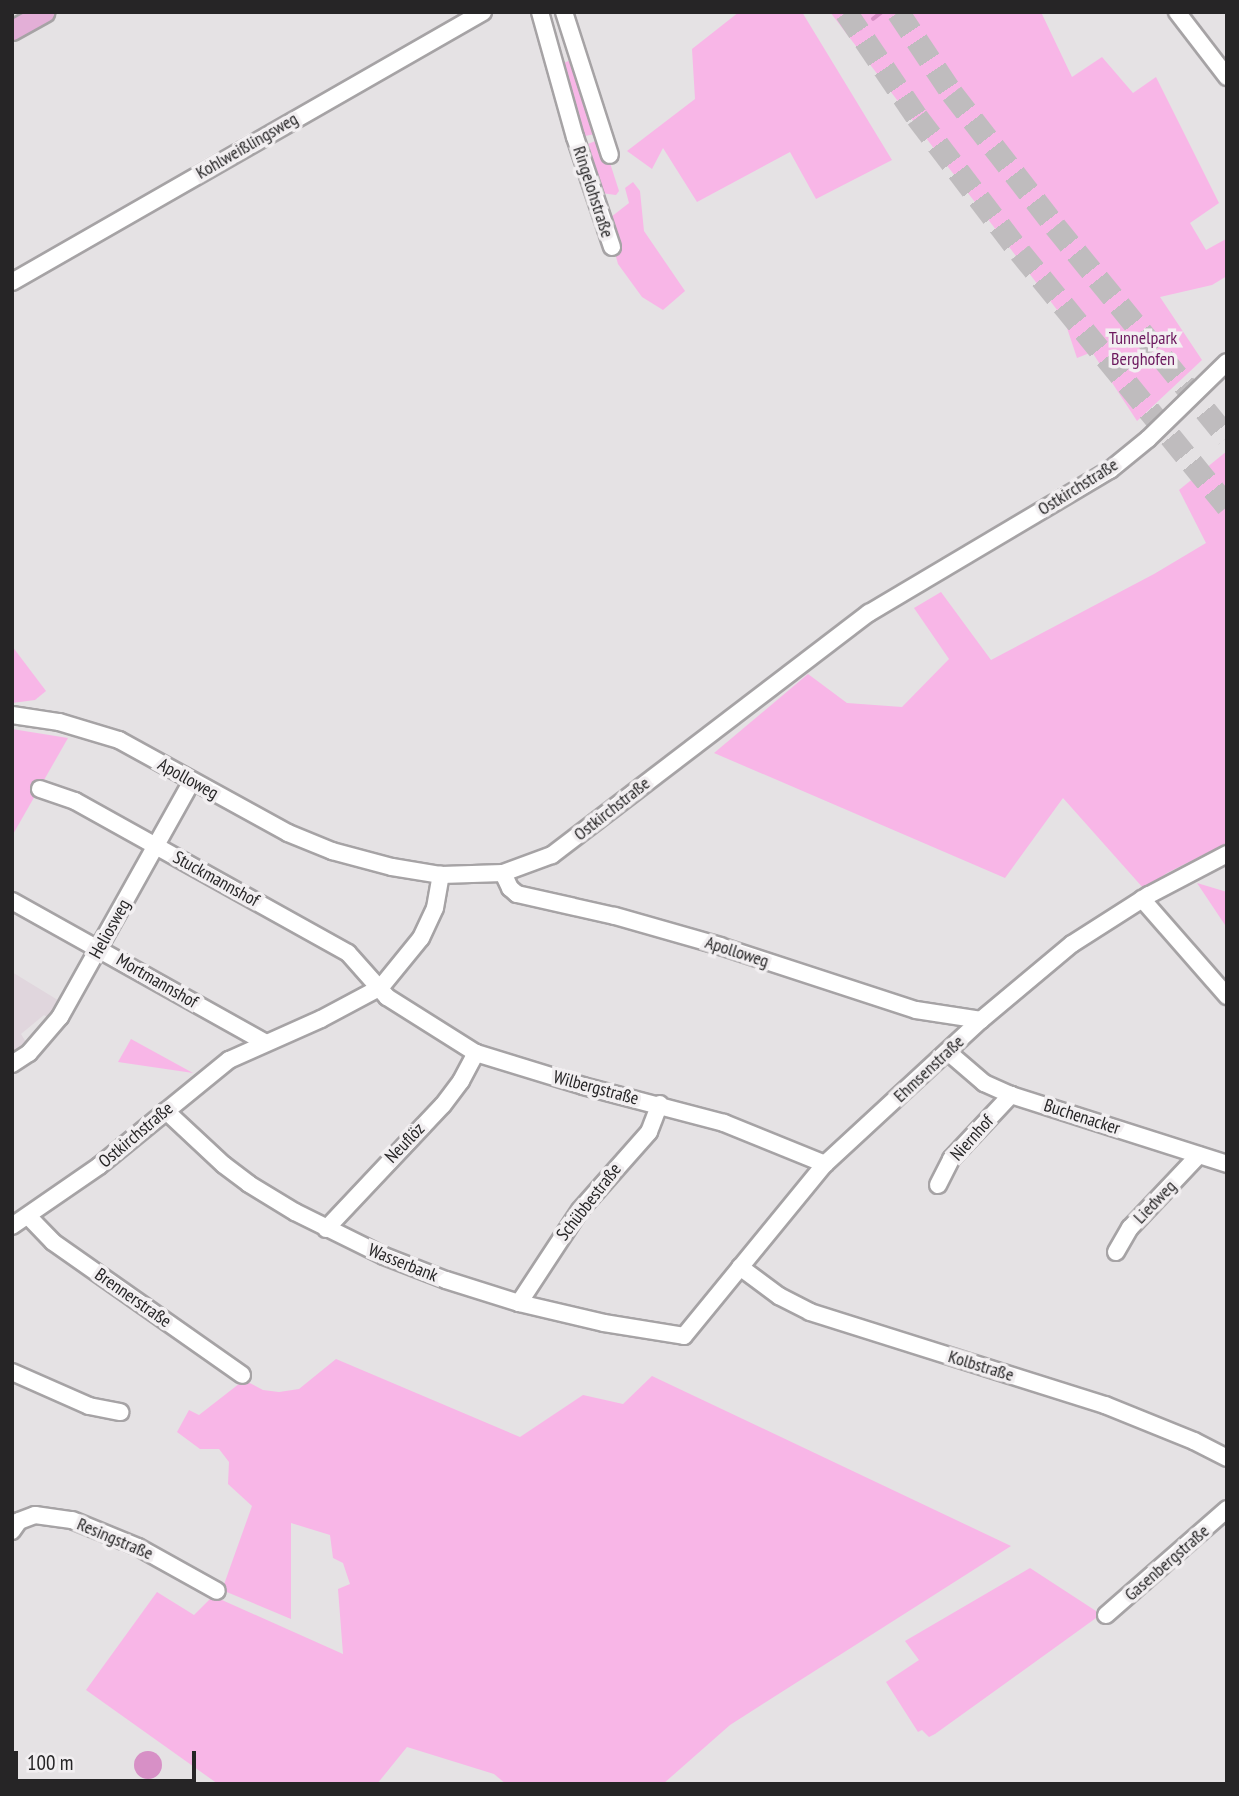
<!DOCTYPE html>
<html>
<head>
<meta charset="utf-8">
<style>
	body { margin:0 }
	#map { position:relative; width:1239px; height:1796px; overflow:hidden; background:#e5e2e4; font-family:"PT Sans Narrow",sans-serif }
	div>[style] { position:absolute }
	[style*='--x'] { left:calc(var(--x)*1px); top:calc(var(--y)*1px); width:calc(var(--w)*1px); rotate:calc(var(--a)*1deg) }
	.built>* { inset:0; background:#e0d6dd }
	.green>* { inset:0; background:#f8b6e7 }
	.water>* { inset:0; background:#d790c6 }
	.round { border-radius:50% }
	.stream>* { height:3.5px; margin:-1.75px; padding:0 1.75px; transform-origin:1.75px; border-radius:1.75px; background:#d790c6 }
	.highway-tunnel>* { height:23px; margin-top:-11.5px; transform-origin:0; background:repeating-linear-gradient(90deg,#bfbcbe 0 23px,transparent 0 34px) }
	.roads { filter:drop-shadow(2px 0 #a6a3a5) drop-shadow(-2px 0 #a6a3a5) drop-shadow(0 2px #a6a3a5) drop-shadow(0 -2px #a6a3a5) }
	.minor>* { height:16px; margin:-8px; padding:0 8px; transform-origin:8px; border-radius:8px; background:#fff }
	.major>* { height:19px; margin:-9.5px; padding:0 9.5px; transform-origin:9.5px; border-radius:9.5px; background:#e3afd7 }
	span { translate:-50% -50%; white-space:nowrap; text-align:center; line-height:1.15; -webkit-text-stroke:7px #f2eff1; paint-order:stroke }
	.street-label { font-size:18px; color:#262526 }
	.park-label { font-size:18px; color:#6c195e }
	.frame { position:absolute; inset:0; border:14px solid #262526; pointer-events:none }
	.scale { position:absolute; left:14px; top:1751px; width:182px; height:32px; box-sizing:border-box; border:4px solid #262526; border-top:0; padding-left:9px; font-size:21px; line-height:24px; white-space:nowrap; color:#262526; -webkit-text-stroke:5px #f2eff1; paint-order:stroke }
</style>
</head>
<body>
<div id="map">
	<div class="built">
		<div style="clip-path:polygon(12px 972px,61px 1002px,50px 1019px,44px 1015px,21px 1034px,27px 1044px,12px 1056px)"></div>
	</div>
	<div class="green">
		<div style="clip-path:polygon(739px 12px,802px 12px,892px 160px,816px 199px,790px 152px,697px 202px,663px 148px,652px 169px,627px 151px,695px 99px,692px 49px)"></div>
		<div style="clip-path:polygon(830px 12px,1041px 12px,1072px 77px,1102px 57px,1133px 93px,1156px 77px,1219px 203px,1190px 223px,1206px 250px,1226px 239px,1227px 276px,1212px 285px,1160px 297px,1202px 360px,1137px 421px,1092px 352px,1077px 358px,1064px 319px)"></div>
		<div style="clip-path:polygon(574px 59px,597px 127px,595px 134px,585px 136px,578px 131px,558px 65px)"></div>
		<div style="clip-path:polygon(598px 140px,603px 141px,619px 191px,616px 195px,601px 193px,583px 146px)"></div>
		<div style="clip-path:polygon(633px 182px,640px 191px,644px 231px,685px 291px,663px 310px,642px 297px,618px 264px,613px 246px,611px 217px,629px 203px,625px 188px)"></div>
		<div style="clip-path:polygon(1227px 451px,1227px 843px,1167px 873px,1144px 889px,1063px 798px,1005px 878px,714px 753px,808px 674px,847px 703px,902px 707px,949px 659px,914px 608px,941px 592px,991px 660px,1154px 574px,1206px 543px,1179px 490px)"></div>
		<div style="clip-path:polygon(12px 646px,46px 691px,35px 700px,12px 703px)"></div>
		<div style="clip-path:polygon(12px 729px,68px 738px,12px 836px)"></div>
		<div style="clip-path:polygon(1197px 883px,1227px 892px,1227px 928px)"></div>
		<div style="clip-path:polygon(131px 1039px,193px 1073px,118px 1062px)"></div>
		<div style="clip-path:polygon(336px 1359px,520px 1437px,583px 1395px,623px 1404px,652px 1376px,1011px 1546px,730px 1725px,663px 1784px,506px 1784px,494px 1774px,407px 1747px,377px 1784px,218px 1784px,86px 1690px,157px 1592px,194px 1615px,213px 1596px,343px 1654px,338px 1589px,350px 1584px,343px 1563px,333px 1558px,330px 1535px,291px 1523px,291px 1619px,222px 1590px,252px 1506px,228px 1484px,229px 1462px,219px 1449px,200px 1449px,177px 1432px,189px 1410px,199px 1415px,244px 1380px,263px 1390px,279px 1392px,299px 1389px)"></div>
		<div style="clip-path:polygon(1030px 1568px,1096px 1611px,1096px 1618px,935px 1734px,929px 1737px,922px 1730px,918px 1732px,886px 1682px,919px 1660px,905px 1641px)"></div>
	</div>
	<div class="water">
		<div class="round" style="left:134px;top:1751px;width:28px;height:28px"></div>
	</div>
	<div class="stream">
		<div style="--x:846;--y:12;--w:22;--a:47"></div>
		<div style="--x:873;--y:19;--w:11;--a:-38"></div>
	</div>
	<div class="highway-tunnel">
		<div style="--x:846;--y:12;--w:127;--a:55.9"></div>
		<div style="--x:917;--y:117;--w:170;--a:52.7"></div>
		<div style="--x:1020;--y:252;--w:328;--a:50.8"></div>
		<div style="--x:898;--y:12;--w:97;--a:56.3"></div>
		<div style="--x:952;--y:93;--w:168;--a:52.2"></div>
		<div style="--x:1055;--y:226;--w:272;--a:50.8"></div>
	</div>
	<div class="roads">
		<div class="minor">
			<div style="--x:540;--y:12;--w:130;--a:74.4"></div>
			<div style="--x:575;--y:137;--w:116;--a:71.4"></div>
			<div style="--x:564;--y:12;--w:150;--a:72.2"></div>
			<div style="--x:1177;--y:12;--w:82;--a:52.4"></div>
			<div style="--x:12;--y:282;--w:543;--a:-29.82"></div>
			<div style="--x:12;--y:715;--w:48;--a:8.5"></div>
			<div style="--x:59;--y:722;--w:63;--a:16.7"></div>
			<div style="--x:119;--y:740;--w:193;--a:28.8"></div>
			<div style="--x:288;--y:833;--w:48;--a:22.2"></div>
			<div style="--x:332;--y:851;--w:62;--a:14.9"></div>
			<div style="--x:392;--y:867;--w:50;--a:9.3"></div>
			<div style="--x:441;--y:875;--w:62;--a:-1.8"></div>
			<div style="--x:503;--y:873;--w:52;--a:-20.2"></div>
			<div style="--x:552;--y:855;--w:399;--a:-37.4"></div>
			<div style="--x:869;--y:613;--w:280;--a:-30.7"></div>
			<div style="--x:1110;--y:470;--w:49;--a:-39.2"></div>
			<div style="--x:1148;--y:439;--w:110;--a:-44.3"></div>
			<div style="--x:40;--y:789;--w:37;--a:19"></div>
			<div style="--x:75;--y:801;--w:312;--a:29.1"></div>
			<div style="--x:348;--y:953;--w:59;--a:48.4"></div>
			<div style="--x:387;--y:997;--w:105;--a:32.2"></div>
			<div style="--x:476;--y:1053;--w:112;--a:17.1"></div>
			<div style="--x:583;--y:1086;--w:146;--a:14.7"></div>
			<div style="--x:724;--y:1123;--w:109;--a:22.1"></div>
			<div style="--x:503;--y:873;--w:17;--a:65"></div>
			<div style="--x:510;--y:888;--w:9;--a:41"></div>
			<div style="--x:517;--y:894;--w:100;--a:12.7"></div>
			<div style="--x:615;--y:916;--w:109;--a:15.9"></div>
			<div style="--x:720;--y:946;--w:206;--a:18.1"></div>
			<div style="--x:916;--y:1010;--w:66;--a:8.7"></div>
			<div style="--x:1142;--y:899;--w:129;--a:48.8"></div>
			<div style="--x:12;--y:901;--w:289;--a:29.2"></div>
			<div style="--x:948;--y:1052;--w:48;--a:40.7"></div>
			<div style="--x:984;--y:1083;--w:30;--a:24"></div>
			<div style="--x:1011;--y:1095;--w:227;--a:17.7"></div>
			<div style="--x:12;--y:1064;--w:20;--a:-33"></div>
			<div style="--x:29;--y:1053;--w:48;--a:-49.3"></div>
			<div style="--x:60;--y:1017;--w:270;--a:-60.8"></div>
			<div style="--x:166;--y:1111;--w:79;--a:43"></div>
			<div style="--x:224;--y:1165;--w:31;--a:37"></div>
			<div style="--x:249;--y:1184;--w:54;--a:31.3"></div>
			<div style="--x:295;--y:1212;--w:99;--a:26.3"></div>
			<div style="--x:384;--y:1256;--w:66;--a:21.2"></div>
			<div style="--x:446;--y:1280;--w:77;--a:17.5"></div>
			<div style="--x:519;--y:1303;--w:87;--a:13.2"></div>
			<div style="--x:604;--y:1323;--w:81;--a:9.2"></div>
			<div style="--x:684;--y:1336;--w:222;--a:-50.7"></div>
			<div style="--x:825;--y:1164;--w:212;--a:-42.7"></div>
			<div style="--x:981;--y:1020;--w:119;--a:-39.9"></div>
			<div style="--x:1072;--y:944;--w:91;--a:-32.5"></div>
			<div style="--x:1149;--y:895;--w:88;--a:-27.7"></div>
			<div style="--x:938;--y:1185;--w:29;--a:-63"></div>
			<div style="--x:951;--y:1159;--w:88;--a:-46.8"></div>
			<div style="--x:28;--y:1216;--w:36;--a:46"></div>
			<div style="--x:53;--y:1242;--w:231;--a:35.1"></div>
			<div style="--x:12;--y:1226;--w:106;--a:-34.6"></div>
			<div style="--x:99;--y:1166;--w:168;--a:-39.2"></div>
			<div style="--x:229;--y:1060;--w:101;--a:-24"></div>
			<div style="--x:321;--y:1019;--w:68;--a:-28.1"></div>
			<div style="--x:381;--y:987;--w:63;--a:-50.8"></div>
			<div style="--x:421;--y:938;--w:33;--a:-65"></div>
			<div style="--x:435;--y:908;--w:34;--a:-80"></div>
			<div style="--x:326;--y:1229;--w:170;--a:-46.7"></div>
			<div style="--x:443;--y:1105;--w:30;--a:-53"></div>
			<div style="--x:461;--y:1081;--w:32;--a:-62"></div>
			<div style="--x:1116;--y:1252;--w:28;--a:-60"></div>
			<div style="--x:1130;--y:1228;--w:100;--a:-46.6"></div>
			<div style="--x:740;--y:1267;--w:49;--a:36.6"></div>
			<div style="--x:779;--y:1296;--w:35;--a:27"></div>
			<div style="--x:810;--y:1312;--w:309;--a:17.5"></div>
			<div style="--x:1105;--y:1405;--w:96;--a:22"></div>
			<div style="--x:1194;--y:1441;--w:37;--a:27"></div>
			<div style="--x:519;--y:1303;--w:111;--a:-56.7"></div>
			<div style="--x:580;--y:1210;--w:104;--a:-48.5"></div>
			<div style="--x:649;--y:1132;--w:30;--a:-69"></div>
			<div style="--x:12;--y:1372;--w:84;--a:23.8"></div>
			<div style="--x:89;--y:1406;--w:32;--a:11"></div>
			<div style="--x:12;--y:1531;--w:12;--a:-55"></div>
			<div style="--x:19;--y:1521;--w:17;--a:-21"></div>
			<div style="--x:35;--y:1515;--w:37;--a:8"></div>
			<div style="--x:72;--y:1520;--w:71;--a:22.2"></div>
			<div style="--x:138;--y:1547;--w:90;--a:29.1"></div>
			<div style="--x:1106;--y:1615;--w:161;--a:-41.2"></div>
		</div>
		<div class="major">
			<div style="--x:12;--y:30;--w:37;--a:-29"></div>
		</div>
	</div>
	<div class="street-label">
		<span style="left:247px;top:146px;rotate:-30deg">Kohlweißlingsweg</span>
		<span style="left:593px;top:192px;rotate:72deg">Ringelohstraße</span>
		<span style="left:1078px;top:487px;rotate:-32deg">Ostkirchstraße</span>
		<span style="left:188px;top:779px;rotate:29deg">Apolloweg</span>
		<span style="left:612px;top:809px;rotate:-38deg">Ostkirchstraße</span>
		<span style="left:216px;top:879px;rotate:29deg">Stuckmannshof</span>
		<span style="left:110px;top:929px;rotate:-61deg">Heliosweg</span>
		<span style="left:737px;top:952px;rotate:18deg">Apolloweg</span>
		<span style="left:157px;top:981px;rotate:30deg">Mortmannshof</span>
		<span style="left:929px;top:1069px;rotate:-43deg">Ehmsenstraße</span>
		<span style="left:596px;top:1088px;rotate:15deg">Wilbergstraße</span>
		<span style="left:1082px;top:1117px;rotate:18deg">Buchenacker</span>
		<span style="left:136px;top:1135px;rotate:-40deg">Ostkirchstraße</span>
		<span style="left:972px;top:1138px;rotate:-48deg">Niernhof</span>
		<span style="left:405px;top:1143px;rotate:-46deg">Neuflöz</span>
		<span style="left:589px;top:1202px;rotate:-52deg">Schübbestraße</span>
		<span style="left:1155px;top:1202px;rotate:-46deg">Liedweg</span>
		<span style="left:403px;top:1263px;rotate:22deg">Wasserbank</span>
		<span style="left:133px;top:1298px;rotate:35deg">Brennerstraße</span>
		<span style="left:981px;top:1366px;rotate:17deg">Kolbstraße</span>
		<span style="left:115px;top:1539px;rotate:23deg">Resingstraße</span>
		<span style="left:1167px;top:1563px;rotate:-41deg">Gasenbergstraße</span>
	</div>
	<div class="park-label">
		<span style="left:1143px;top:349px">Tunnelpark<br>Berghofen</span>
	</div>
	<div class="frame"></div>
	<div class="scale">100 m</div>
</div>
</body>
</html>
